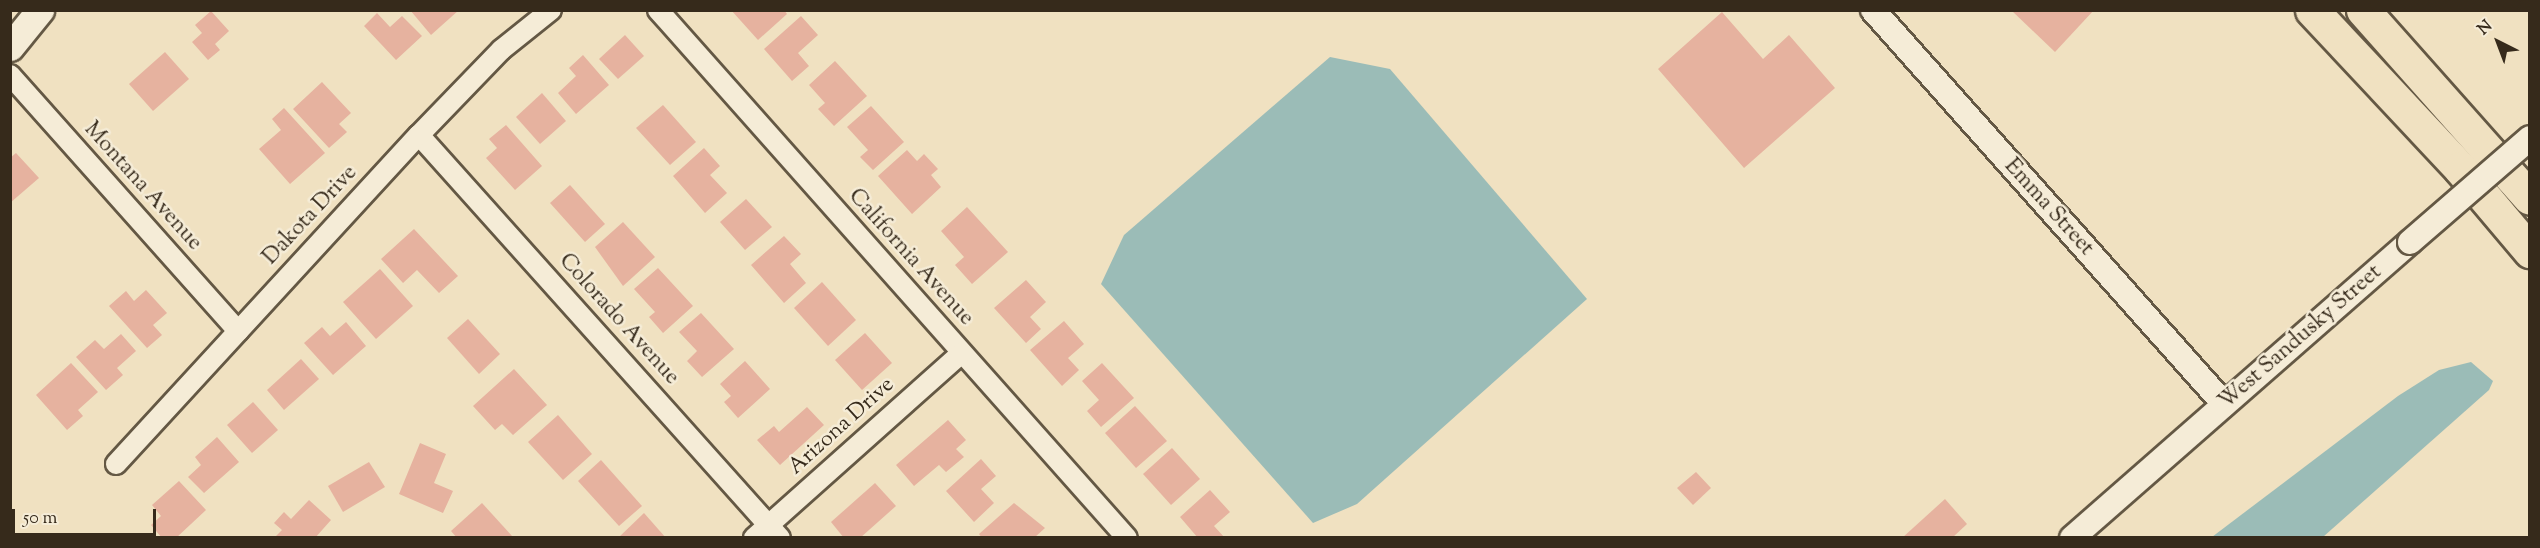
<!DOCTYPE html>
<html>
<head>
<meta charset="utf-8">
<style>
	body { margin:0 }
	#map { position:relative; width:2540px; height:548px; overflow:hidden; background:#f0e1c1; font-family:"Sorts Mill Goudy",serif }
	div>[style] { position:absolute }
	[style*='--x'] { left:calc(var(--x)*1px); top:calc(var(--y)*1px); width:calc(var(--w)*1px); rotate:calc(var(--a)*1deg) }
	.water>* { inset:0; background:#9bbcb7 }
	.building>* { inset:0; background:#e6b29f }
	.roads { filter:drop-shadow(2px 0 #645844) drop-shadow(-2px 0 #645844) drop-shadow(0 2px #645844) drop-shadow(0 -2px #645844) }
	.minor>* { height:20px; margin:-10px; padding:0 10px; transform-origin:10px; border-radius:10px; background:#f5ecd7 }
	.tertiary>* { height:24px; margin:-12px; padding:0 12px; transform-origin:12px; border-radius:12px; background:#f5ecd7 }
	.secondary>* { height:27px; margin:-13.5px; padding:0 13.5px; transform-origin:13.5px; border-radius:13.5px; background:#f5ecd7 }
	.motorway>* { height:33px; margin:-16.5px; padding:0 16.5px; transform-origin:16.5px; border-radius:16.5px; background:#f0e1c1 }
	.bridges { filter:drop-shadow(2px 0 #645844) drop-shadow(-2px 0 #645844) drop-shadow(0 2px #645844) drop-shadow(0 -2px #645844) }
	.tertiary-bridge>* { height:24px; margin:-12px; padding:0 12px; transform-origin:12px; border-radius:12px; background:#f5ecd7 }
	span { translate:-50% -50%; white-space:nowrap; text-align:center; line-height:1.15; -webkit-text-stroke:5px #f5ecd7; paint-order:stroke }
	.street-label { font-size:22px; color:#362a1b }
	.frame { position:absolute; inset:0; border:12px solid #362a1b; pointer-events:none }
	.north { position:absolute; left:2468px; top:12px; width:60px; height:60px; -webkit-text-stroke:4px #f5ecd7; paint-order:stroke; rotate:318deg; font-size:16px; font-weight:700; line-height:24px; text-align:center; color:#362a1b }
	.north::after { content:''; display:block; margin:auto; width:21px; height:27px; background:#362a1b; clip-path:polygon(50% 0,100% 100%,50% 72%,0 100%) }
	.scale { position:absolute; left:12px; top:509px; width:144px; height:27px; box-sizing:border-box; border:3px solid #362a1b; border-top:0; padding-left:8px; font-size:18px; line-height:21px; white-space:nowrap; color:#362a1b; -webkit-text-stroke:4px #f5ecd7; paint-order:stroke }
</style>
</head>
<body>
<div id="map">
	<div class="water">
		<div style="clip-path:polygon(1330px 57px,1390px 69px,1587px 299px,1357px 504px,1313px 523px,1101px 284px,1124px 235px)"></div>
		<div style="clip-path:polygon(2471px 362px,2493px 381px,2489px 390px,2323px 537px,2212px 537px,2398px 396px,2439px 370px)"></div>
	</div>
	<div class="building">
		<div style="clip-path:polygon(410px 10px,459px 10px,431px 35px)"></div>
		<div style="clip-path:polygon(731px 10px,784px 10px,787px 14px,758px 40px)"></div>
		<div style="clip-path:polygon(2011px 10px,2094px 10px,2055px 52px)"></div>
		<div style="clip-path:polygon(211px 11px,229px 31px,215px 44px,220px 50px,208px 60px,192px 42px,202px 33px,195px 25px)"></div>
		<div style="clip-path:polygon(1722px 12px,1763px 59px,1789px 35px,1835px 88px,1744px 168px,1658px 69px)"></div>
		<div style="clip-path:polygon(377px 13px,390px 27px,402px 16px,422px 36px,396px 60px,364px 26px)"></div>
		<div style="clip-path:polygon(801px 16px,818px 35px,798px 53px,809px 66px,792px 81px,764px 49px)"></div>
		<div style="clip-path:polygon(625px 35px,644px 56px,618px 79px,599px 59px)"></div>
		<div style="clip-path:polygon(165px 52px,189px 79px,153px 111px,129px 84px)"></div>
		<div style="clip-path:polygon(583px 55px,609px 85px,576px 114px,558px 93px,576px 76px,569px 68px)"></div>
		<div style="clip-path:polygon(835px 61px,867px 96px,834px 126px,818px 109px,825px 103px,809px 85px)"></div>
		<div style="clip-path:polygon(322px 82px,351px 113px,339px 124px,347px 132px,329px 148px,293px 109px)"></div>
		<div style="clip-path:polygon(542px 93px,566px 121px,540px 144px,516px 117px)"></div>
		<div style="clip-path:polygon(663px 105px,696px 142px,670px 165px,636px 128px)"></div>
		<div style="clip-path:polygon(871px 106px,904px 142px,873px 170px,860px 157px,868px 150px,847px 127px)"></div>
		<div style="clip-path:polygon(284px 108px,325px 153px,290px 184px,259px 149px,281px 130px,272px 119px)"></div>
		<div style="clip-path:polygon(506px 125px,542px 166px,515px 190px,486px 158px,497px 148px,489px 139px)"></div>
		<div style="clip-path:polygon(704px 148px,720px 166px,710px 175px,727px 193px,705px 213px,673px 176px)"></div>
		<div style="clip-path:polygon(907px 150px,917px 161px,924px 154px,938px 169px,931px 175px,941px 187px,912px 214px,878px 176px)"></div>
		<div style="clip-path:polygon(16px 153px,39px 178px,10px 203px,10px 158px)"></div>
		<div style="clip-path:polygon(570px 185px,605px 224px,585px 242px,550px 203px)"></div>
		<div style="clip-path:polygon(746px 199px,772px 227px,745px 250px,720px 222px)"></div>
		<div style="clip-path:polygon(967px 207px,1008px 252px,972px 284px,955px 265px,964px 257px,941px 231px)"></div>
		<div style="clip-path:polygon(623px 222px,655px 257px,623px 286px,595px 247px)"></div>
		<div style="clip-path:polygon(414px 229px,458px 276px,439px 293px,417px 270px,403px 283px,381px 259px)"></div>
		<div style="clip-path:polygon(784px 236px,801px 254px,790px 264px,806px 283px,784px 303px,751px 265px)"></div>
		<div style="clip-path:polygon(658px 268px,693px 306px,663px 333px,649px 317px,655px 312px,634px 289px)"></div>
		<div style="clip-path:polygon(380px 269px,413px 306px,376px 339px,343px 302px)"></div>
		<div style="clip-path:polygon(1026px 280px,1046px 302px,1030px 317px,1041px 329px,1026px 343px,994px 308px)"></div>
		<div style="clip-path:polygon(822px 282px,856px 320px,828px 346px,794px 308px)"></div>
		<div style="clip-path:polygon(146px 290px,167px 313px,153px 325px,162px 335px,147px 348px,109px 306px,126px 291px,134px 301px)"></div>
		<div style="clip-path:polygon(701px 313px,734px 349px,702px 377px,687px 361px,697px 351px,679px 332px)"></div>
		<div style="clip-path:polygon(468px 319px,500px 354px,479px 374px,447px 338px)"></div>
		<div style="clip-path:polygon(1064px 321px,1084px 344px,1068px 358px,1079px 370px,1062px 386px,1030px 350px)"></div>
		<div style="clip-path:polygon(346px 322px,366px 346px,333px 375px,304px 343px,322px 327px,330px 336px)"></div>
		<div style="clip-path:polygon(865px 333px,892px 363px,862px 390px,835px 360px)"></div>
		<div style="clip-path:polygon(121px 334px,136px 351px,117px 368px,123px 375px,106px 390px,76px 357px,95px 340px,104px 349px)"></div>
		<div style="clip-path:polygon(301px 359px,319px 379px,284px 410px,267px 390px)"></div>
		<div style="clip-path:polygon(745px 361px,770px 389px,738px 418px,724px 402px,731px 396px,720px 384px)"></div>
		<div style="clip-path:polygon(71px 363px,98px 392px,78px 410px,83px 416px,67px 430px,36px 395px)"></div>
		<div style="clip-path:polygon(1102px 363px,1134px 398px,1101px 427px,1087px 411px,1099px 400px,1082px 381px)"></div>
		<div style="clip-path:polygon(514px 369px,547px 405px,513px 435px,502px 424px,495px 430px,473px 406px)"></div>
		<div style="clip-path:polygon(253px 402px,278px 430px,252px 453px,227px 425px)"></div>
		<div style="clip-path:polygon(1135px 406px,1167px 441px,1136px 468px,1105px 433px)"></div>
		<div style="clip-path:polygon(807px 407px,824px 425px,780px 465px,757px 440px,774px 426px,779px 432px)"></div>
		<div style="clip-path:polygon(558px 415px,592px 454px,563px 480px,528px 442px)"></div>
		<div style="clip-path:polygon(948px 420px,966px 440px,956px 449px,964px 457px,946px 472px,939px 465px,914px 486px,896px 465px)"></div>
		<div style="clip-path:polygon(217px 437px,239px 462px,204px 493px,188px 477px,201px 465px,195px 457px)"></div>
		<div style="clip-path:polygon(420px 443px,446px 454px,434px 483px,453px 491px,443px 513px,399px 494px)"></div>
		<div style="clip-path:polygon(1172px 448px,1200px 479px,1171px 505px,1143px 474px)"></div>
		<div style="clip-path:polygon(981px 459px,996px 476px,981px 489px,994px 503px,974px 522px,946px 491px)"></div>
		<div style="clip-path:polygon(601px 460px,642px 506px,619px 526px,578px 481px)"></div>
		<div style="clip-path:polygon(369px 462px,385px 487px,343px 512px,328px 486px)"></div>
		<div style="clip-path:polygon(1696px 472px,1711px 488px,1693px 505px,1677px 488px)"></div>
		<div style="clip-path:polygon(179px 481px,206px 510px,176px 538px,162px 538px,151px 525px,161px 516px,152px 505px)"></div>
		<div style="clip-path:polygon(875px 483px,896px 506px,860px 538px,844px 538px,831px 522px)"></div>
		<div style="clip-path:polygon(1210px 490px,1230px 512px,1214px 526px,1225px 538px,1198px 538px,1180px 517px)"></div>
		<div style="clip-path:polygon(1945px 499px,1967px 524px,1952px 538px,1902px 538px)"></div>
		<div style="clip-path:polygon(309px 500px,331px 520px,315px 538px,274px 538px,282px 530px,274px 523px,284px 512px,291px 519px)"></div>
		<div style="clip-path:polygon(482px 503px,512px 536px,510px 538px,457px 538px,451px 531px)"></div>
		<div style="clip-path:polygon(1014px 503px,1045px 528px,1034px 538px,982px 538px,979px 534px)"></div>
		<div style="clip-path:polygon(644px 513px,666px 538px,618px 538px)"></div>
	</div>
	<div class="roads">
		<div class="minor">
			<div style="--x:658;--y:10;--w:706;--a:48.39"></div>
			<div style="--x:10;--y:75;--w:343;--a:48.3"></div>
			<div style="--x:419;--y:135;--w:541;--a:48.15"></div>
			<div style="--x:116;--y:464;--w:447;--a:-47.4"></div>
			<div style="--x:419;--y:135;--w:118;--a:-46"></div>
			<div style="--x:501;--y:50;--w:64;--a:-38.7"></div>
			<div style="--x:754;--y:538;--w:278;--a:-41.7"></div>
		</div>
		<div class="tertiary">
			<div style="--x:1873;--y:10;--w:528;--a:48.3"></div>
			<div style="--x:2072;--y:538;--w:449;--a:-41.2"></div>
		</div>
		<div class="secondary">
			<div style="--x:10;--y:47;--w:48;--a:-51"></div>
		</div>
		<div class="motorway">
			<div style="--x:2312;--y:10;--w:216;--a:46.9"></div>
			<div style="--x:2460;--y:168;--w:109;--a:49.9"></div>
			<div style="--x:2363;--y:10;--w:251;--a:48.4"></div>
		</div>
	</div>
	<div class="bridges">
		<div class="tertiary-bridge">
			<div style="--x:2410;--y:242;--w:159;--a:-40.9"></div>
		</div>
	</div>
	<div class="street-label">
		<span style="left:142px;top:187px;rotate:48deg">Montana Avenue</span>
		<span style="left:2048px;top:208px;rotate:48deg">Emma Street</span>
		<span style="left:311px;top:216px;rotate:-47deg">Dakota Drive</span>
		<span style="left:910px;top:258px;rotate:48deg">California Avenue</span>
		<span style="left:618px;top:320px;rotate:48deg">Colorado Avenue</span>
		<span style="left:2301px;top:338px;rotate:-41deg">West Sandusky Street</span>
		<span style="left:842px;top:427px;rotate:-42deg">Arizona Drive</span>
	</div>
	<div class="frame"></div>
	<div class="north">N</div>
	<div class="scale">50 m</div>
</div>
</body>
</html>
